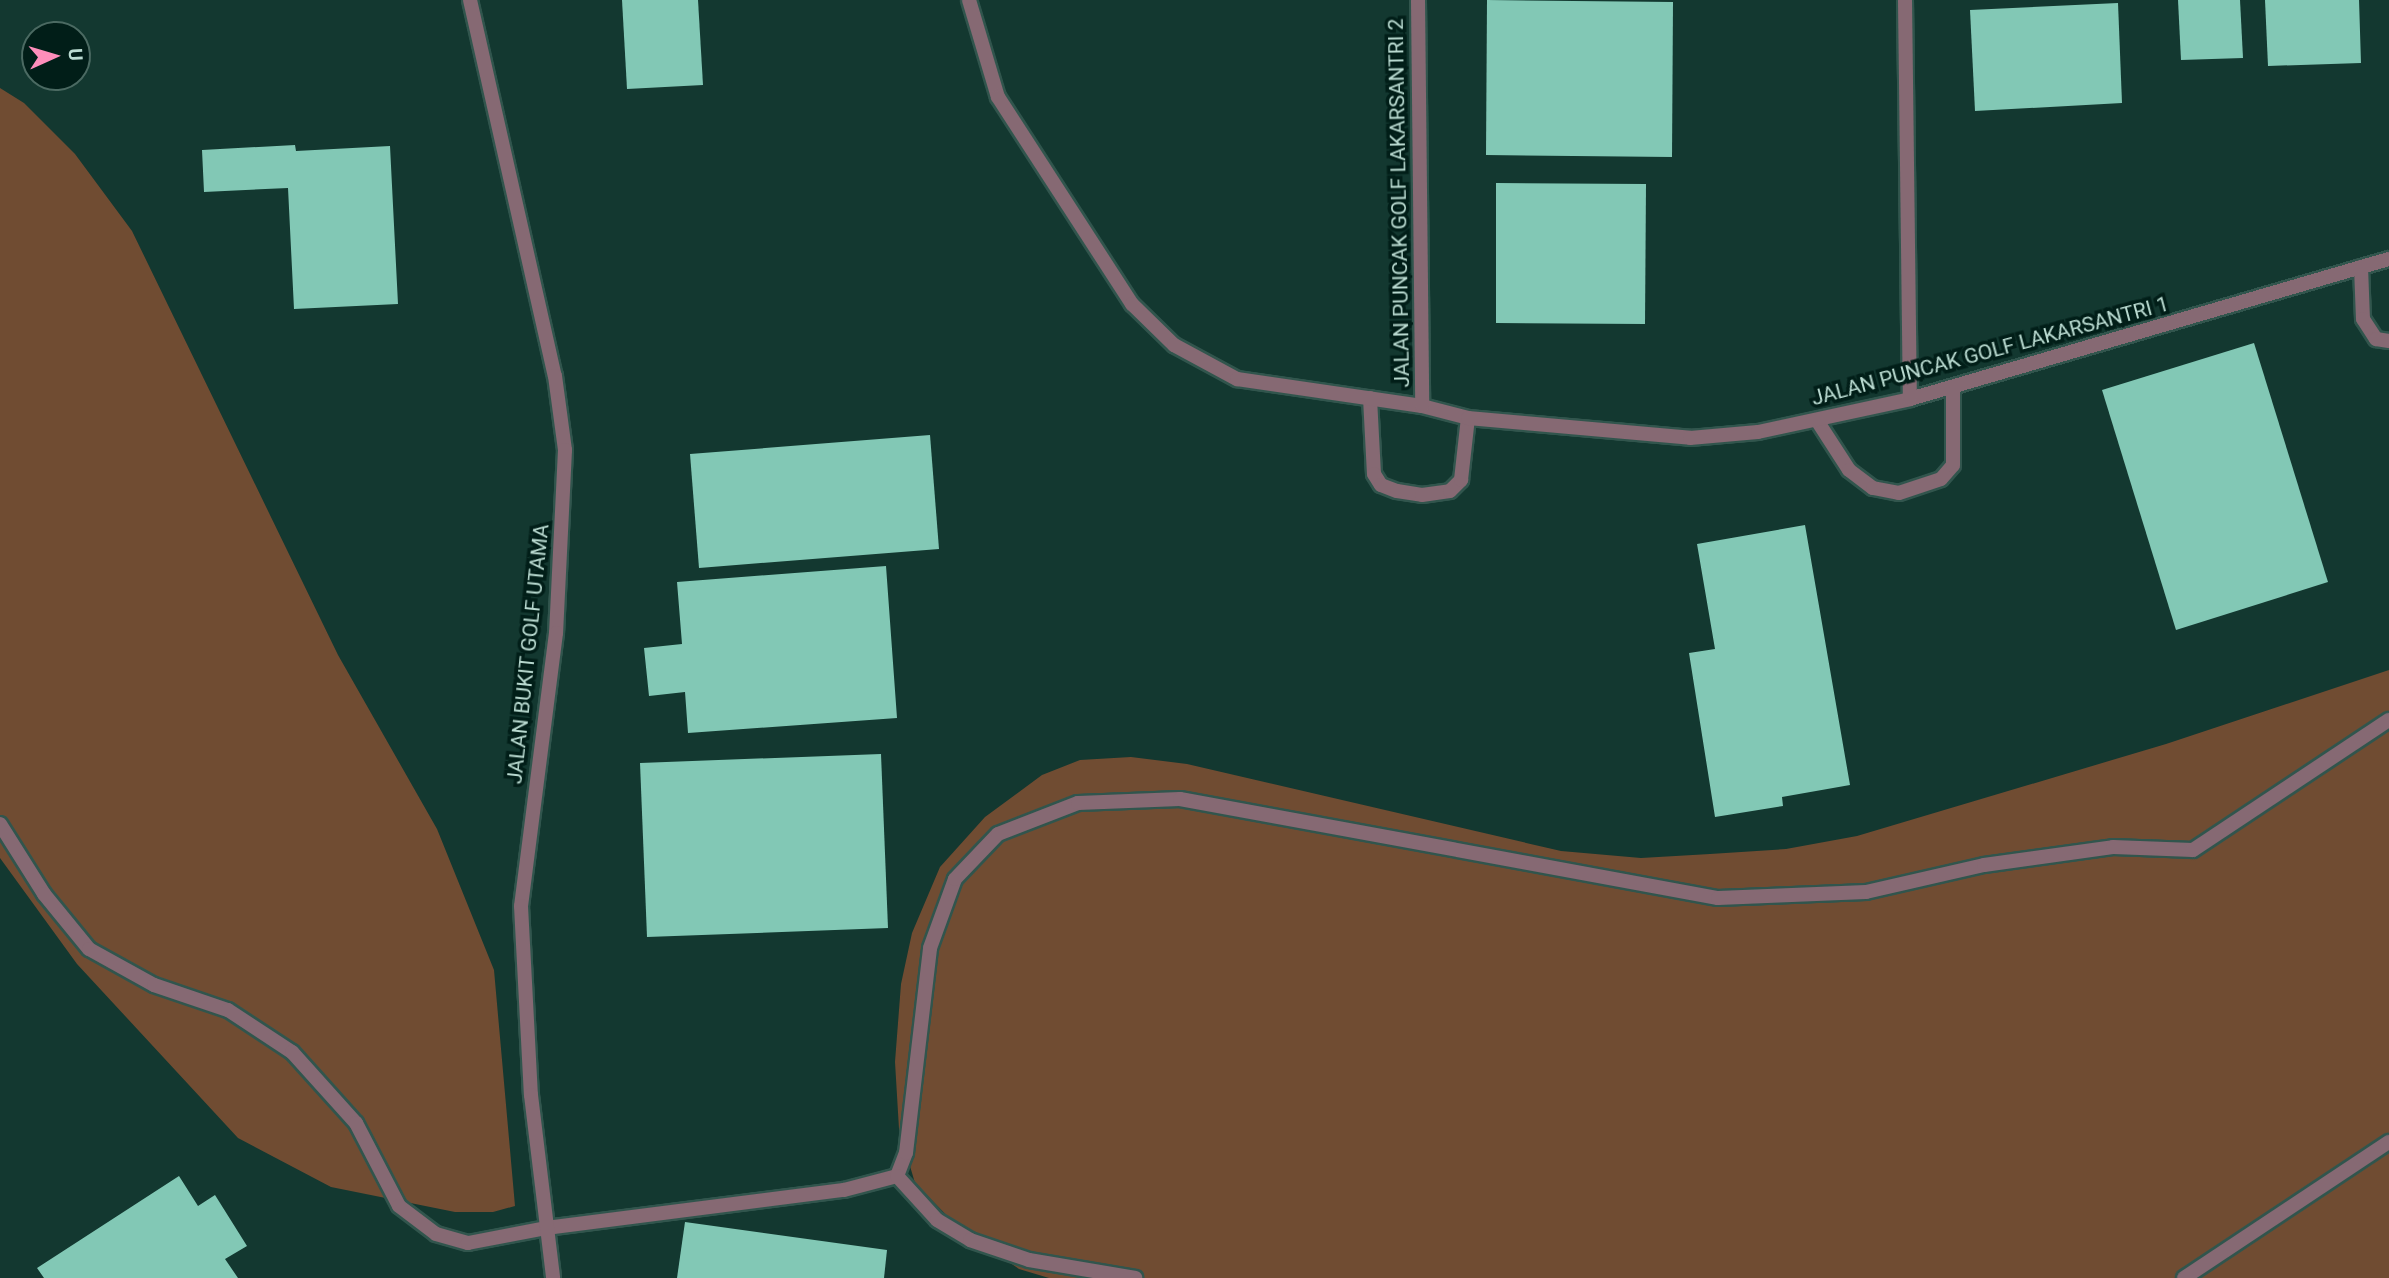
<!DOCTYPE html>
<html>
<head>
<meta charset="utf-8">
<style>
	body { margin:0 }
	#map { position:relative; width:2389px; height:1278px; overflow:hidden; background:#133830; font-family:Roboto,sans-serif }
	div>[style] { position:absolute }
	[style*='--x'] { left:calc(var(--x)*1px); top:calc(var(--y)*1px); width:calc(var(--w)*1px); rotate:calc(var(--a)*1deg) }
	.green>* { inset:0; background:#704c32 }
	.building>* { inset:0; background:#82c8b5 }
	.roads { filter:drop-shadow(2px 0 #31554d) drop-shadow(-2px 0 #31554d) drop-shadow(0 2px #31554d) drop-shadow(0 -2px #31554d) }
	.service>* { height:14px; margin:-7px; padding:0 7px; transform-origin:7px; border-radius:7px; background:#866973 }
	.minor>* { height:14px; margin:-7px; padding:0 7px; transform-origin:7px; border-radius:7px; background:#866973 }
	.tertiary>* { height:14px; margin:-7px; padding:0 7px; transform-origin:7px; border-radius:7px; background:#866973 }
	span { translate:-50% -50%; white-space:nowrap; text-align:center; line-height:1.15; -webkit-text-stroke:7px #011e18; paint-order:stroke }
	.street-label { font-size:21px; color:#badbd1 }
	.north { position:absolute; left:21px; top:21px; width:70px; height:70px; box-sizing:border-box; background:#011e18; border:2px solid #4b6a62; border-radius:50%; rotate:86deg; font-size:19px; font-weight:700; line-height:28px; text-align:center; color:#badbd1 }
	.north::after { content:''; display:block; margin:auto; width:24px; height:32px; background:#fe8ebb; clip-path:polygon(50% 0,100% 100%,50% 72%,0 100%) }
</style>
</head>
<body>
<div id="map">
	<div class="green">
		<div style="clip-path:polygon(0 88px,24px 103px,75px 154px,132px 231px,338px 655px,437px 829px,494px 970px,515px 1206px,493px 1212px,455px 1212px,331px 1187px,238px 1138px,77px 964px,0 858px)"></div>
		<div style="clip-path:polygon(2389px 670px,2389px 1278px,1049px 1278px,1019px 1269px,959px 1228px,915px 1183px,899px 1129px,895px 1062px,901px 984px,912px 933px,940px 867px,985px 817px,1042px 775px,1080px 760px,1131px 757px,1187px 764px,1561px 851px,1641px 858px,1710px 854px,1786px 849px,1857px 836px,2166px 744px)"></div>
	</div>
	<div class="building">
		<div style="clip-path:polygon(622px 0,698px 0,703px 85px,627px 89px)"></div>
		<div style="clip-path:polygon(1487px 0,1673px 2px,1672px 157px,1486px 155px)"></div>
		<div style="clip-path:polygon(2178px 0,2240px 0,2243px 58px,2181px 60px)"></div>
		<div style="clip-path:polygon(2265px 0,2359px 0,2361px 63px,2268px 66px)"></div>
		<div style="clip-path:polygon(2118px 3px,2122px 103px,1975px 111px,1970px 10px)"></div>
		<div style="clip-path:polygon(295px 145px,296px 151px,390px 146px,398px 304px,294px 309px,288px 188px,204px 192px,202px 150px)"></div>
		<div style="clip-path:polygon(1496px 183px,1646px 184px,1645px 324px,1496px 323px)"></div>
		<div style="clip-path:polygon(2254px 343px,2328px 582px,2176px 630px,2102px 390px)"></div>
		<div style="clip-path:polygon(930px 435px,939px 549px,699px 568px,690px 454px)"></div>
		<div style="clip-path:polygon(1805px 525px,1850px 785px,1782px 797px,1783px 806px,1715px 817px,1689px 653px,1715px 649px,1697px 544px)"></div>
		<div style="clip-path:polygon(886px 566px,897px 718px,688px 733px,685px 692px,649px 696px,644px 648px,682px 644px,677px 582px)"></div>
		<div style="clip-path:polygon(881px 754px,888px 928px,647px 937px,640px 763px)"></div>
		<div style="clip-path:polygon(179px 1176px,198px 1206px,215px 1195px,247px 1246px,225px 1259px,238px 1278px,44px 1278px,37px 1268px)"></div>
		<div style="clip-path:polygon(685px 1222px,887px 1250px,884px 1278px,677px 1278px)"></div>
	</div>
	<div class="roads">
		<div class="service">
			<div style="--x:2361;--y:267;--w:52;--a:87.8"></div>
			<div style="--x:2363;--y:319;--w:24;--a:57"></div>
			<div style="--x:2376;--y:339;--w:13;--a:9"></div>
			<div style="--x:1370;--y:398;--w:76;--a:87"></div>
			<div style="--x:1374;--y:474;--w:13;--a:58"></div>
			<div style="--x:1381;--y:485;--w:17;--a:21"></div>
			<div style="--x:1397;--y:491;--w:25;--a:9"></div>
			<div style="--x:1422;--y:495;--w:28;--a:-8"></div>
			<div style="--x:1450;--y:491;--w:16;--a:-45"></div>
			<div style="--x:1461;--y:480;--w:62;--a:-83.6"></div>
			<div style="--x:1818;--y:422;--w:57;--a:57.1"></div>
			<div style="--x:1849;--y:470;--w:30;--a:37"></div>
			<div style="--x:1873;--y:488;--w:26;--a:11"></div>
			<div style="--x:1899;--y:493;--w:44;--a:-18.4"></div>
			<div style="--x:1941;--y:479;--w:18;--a:-49"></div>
			<div style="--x:1953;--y:465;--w:78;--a:-90"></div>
			<div style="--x:0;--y:824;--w:83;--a:57.8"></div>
			<div style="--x:44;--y:894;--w:71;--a:50.7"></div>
			<div style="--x:89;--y:949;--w:74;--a:29"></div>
			<div style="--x:154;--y:985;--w:78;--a:18.7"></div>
			<div style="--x:228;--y:1010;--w:77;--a:33.3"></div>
			<div style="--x:292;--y:1052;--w:96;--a:48"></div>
			<div style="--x:356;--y:1123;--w:93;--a:62.6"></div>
			<div style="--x:399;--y:1206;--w:46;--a:37.1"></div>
			<div style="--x:436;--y:1234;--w:33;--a:16"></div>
			<div style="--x:468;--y:1243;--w:79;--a:-10.9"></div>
			<div style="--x:546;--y:1228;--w:300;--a:-7.3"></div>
			<div style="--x:844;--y:1190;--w:55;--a:-14.8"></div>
			<div style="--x:897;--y:1176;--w:25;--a:-69"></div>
			<div style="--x:906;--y:1153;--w:206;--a:-83.3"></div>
			<div style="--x:930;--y:948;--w:73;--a:-70.1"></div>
			<div style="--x:955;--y:879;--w:62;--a:-46.3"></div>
			<div style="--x:998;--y:834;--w:86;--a:-21.2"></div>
			<div style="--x:1078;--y:803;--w:102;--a:-2.2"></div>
			<div style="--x:1180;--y:799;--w:547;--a:10.43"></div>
			<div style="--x:1718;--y:898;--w:148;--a:-2.3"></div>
			<div style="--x:1866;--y:892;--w:121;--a:-12.9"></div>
			<div style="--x:1984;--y:865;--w:130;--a:-7.9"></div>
			<div style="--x:2113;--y:847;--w:80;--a:2.1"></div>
			<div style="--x:2193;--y:850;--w:235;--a:-33.6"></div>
			<div style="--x:897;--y:1176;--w:59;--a:47.7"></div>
			<div style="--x:937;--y:1220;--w:39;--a:31"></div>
			<div style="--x:970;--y:1240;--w:62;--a:18.7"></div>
			<div style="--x:1029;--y:1260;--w:108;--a:9.6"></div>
			<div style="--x:2184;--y:1278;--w:246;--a:-33.6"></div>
		</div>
		<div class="minor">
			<div style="--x:969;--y:0;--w:101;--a:73.4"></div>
			<div style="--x:998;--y:97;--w:247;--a:57.1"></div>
			<div style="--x:1132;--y:304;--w:59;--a:44.3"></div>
			<div style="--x:1174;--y:345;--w:72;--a:28.4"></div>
			<div style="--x:1237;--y:379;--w:187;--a:8.3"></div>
			<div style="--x:1422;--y:406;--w:48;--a:14.6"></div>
			<div style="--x:1468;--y:418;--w:223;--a:5.1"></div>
			<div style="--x:1690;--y:438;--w:68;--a:-5"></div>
			<div style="--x:1758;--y:432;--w:156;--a:-12.2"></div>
			<div style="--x:1910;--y:399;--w:499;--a:-16.3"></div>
			<div style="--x:1418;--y:0;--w:406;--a:89.4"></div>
			<div style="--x:1905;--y:0;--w:399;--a:89.3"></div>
		</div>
		<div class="tertiary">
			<div style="--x:470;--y:0;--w:385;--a:77.3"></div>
			<div style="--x:555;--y:376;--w:75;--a:82.3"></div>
			<div style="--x:565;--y:450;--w:183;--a:92.8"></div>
			<div style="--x:556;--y:633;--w:275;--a:97.3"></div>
			<div style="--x:521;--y:906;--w:189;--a:87"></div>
			<div style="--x:531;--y:1095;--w:184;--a:83.1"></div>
		</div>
	</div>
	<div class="street-label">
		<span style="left:1399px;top:203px;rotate:-91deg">JALAN PUNCAK GOLF LAKARSANTRI 2</span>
		<span style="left:1990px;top:351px;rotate:-15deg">JALAN PUNCAK GOLF LAKARSANTRI 1</span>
		<span style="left:528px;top:654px;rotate:-84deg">JALAN BUKIT GOLF UTAMA</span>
	</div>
	<div class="north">U</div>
</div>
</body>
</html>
